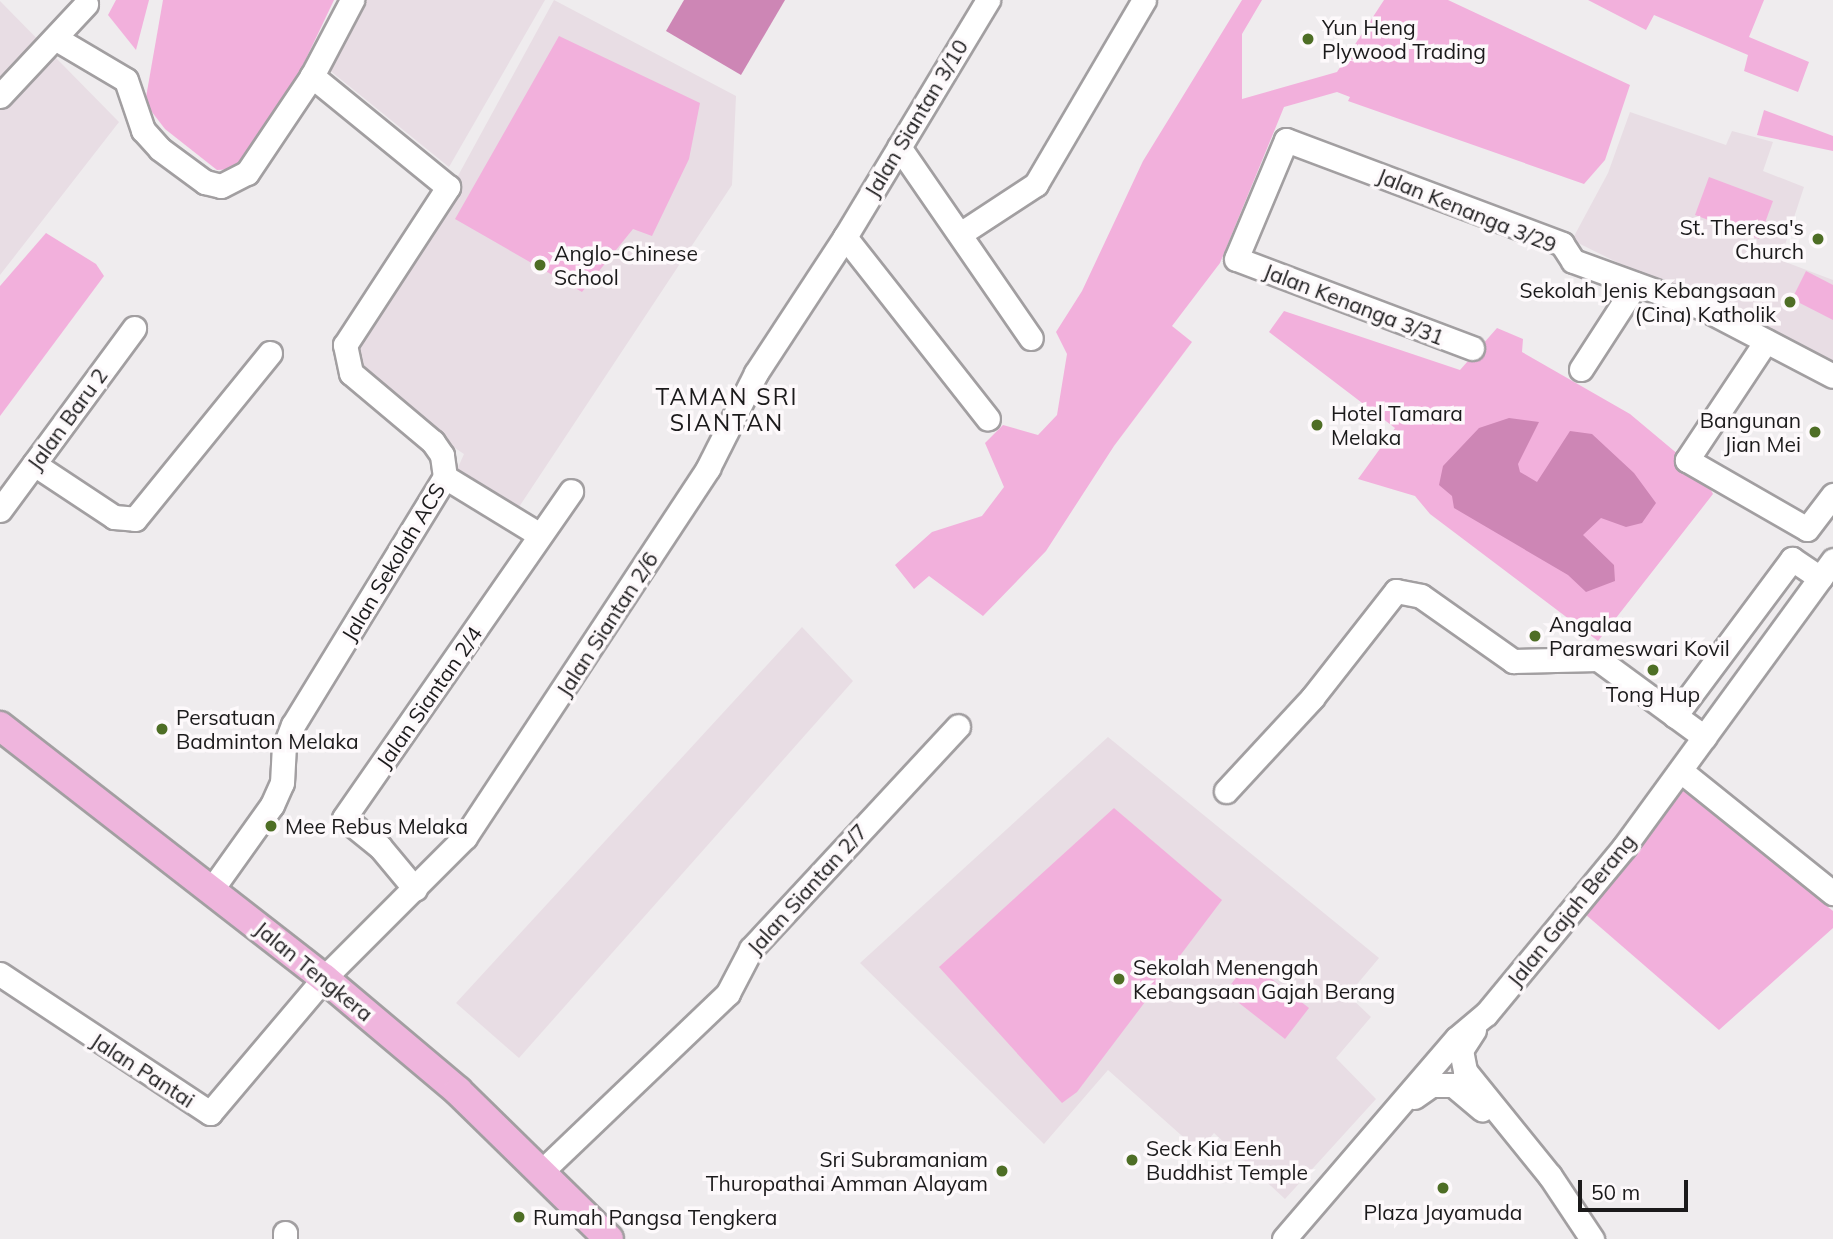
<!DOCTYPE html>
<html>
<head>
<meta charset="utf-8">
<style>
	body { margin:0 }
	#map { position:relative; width:1833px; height:1239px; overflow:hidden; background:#efecee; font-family:Mulish,sans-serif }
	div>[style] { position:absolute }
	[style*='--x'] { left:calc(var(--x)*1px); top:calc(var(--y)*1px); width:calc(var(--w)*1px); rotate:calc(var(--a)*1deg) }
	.built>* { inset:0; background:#e8dde4 }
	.green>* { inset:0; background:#f2b0dc }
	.water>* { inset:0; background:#cd86b5 }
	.roads { filter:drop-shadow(2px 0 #a29fa1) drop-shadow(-2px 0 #a29fa1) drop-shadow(0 2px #a29fa1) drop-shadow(0 -2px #a29fa1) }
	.minor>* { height:23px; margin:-11.5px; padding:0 11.5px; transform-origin:11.5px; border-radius:11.5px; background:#fff }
	.major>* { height:28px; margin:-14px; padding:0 14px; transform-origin:14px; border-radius:14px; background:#efb5dd }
	.dots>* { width:19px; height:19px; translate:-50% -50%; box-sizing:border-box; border:4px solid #fdf9fb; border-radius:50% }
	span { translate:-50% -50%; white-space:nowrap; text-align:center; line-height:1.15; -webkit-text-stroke:7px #fdf9fb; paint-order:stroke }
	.poi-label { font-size:21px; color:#1b1a1b }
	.left { translate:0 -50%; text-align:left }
	.right { translate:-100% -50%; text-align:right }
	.street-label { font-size:21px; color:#1b1a1b }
	.neighbourhood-label { font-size:23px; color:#1b1a1b; letter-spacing:2px }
	.scale { position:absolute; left:1578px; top:1180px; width:110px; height:32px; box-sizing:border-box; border:4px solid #1b1a1b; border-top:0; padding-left:9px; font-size:21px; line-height:24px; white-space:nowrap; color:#1b1a1b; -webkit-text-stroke:5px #fdf9fb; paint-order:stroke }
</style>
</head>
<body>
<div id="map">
	<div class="built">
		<div style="clip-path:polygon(366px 0,545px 0,449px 167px,328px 69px)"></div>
		<div style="clip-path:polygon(554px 0,736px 96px,732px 185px,517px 510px,456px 472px,464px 454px,352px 380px,351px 345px,459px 174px)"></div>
		<div style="clip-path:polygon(0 1px,119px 122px,0 275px)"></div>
		<div style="clip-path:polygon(1630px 112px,1726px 145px,1732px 131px,1773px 142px,1763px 171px,1804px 187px,1780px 260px,1833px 280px,1833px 369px,1572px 240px,1608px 173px)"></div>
		<div style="clip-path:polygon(802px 627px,853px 681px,519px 1058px,456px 1003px)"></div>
		<div style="clip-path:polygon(1108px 737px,1379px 958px,1348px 995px,1371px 1017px,1336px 1058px,1376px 1099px,1285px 1199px,1214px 1133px,1199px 1151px,1108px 1070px,1044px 1144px,860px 963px)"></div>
	</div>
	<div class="green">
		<div style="clip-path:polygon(116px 0,149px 0,136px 50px,108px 15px)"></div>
		<div style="clip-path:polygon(163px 0,334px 0,294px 84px,236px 169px,217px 170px,165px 129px,145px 103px)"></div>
		<div style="clip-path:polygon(1242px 0,1262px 0,1242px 34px,1242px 99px,1337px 72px,1384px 0,1448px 0,1630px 85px,1605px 160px,1584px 184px,1348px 101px,1350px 97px,1337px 92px,1284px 107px,1220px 263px,1172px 326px,1192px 342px,1114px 446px,1046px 551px,983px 616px,929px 576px,914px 589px,895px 565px,932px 532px,982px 516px,1004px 487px,985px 443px,1003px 425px,1038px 435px,1057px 415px,1067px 354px,1056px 332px,1082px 291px,1143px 161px)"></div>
		<div style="clip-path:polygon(1588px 0,1764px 0,1749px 37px,1809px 62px,1798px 92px,1744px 71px,1748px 55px,1654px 15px,1646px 30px)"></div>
		<div style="clip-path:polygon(559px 36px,700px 103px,689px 159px,652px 236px,633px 229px,582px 292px,455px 219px)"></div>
		<div style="clip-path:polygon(1764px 110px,1833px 136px,1833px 151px,1757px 135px)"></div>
		<div style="clip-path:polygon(1709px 177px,1773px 201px,1759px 239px,1695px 215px)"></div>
		<div style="clip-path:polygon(46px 233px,96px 264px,104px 276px,0 416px,0 286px)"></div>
		<div style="clip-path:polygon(1806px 271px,1833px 285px,1833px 320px,1792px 299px)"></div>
		<div style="clip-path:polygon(1284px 311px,1460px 370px,1497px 328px,1523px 339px,1522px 352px,1630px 414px,1704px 476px,1713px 494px,1598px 641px,1430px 514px,1415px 496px,1358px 479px,1395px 428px,1269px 332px)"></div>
		<div style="clip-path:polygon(1681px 789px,1833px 911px,1833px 928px,1719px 1030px,1585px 914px)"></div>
		<div style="clip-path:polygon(1114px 808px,1222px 900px,1077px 1092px,1062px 1103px,939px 967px)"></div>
		<div style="clip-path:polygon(1249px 961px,1309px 1008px,1285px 1039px,1225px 992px)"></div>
	</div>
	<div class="water">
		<div style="clip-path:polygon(684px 0,785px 0,741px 75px,666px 31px)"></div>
		<div style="clip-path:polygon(1509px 418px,1539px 422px,1518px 464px,1520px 472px,1537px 482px,1570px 431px,1592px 434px,1634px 473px,1656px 503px,1642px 523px,1626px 527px,1601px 518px,1583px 535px,1614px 565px,1615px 581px,1586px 592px,1568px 575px,1454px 508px,1452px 496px,1439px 485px,1443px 466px,1479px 428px)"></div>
	</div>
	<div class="roads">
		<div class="minor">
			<div style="--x:55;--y:38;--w:82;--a:30.6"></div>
			<div style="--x:126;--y:80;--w:53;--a:71.2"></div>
			<div style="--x:143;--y:130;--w:25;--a:48"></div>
			<div style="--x:160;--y:149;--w:56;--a:36.3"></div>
			<div style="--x:205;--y:182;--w:16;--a:14"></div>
			<div style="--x:221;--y:186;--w:29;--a:-27"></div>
			<div style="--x:247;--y:173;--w:117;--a:-56.2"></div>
			<div style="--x:312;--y:76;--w:86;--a:-62.2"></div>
			<div style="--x:0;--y:96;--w:126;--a:-46.9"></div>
			<div style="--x:899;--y:147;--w:232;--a:55.4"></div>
			<div style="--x:960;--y:234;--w:91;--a:-33.3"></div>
			<div style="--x:1036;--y:184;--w:213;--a:-59.6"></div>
			<div style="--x:845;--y:237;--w:231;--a:51.8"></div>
			<div style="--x:1766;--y:341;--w:143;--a:123.6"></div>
			<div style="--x:1687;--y:460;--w:138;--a:29.9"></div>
			<div style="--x:1807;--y:529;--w:43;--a:-52.6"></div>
			<div style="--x:1472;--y:348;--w:252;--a:-159.3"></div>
			<div style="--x:1236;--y:259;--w:129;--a:-67.2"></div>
			<div style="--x:1286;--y:140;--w:295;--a:20.6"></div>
			<div style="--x:1562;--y:244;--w:20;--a:57"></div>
			<div style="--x:1573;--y:261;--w:140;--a:20"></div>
			<div style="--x:1705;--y:309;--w:144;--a:27.6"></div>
			<div style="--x:1581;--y:369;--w:101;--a:-57.1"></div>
			<div style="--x:34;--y:464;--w:96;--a:33.5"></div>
			<div style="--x:114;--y:517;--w:21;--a:5"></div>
			<div style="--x:135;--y:519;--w:214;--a:-50.9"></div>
			<div style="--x:445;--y:477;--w:111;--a:31.4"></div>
			<div style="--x:0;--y:510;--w:226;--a:-53.6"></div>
			<div style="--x:1675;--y:716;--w:196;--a:-53.3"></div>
			<div style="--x:1792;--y:559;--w:34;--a:34"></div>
			<div style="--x:1681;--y:771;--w:195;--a:38.8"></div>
			<div style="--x:1226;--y:791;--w:127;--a:-47.2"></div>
			<div style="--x:1312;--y:698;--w:136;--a:-51.9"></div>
			<div style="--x:1396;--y:591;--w:25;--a:11"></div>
			<div style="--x:1421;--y:596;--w:113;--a:35.2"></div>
			<div style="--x:1513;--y:661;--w:85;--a:-1.3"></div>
			<div style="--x:1598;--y:659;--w:132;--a:36.3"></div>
			<div style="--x:212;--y:889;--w:103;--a:-54.5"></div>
			<div style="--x:272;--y:805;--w:24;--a:-66"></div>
			<div style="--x:282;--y:783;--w:35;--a:-87"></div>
			<div style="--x:284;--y:748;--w:25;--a:-69"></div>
			<div style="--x:293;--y:725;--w:291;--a:-58.5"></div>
			<div style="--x:445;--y:477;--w:22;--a:-98"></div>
			<div style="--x:442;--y:455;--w:16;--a:-125"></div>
			<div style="--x:433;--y:442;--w:107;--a:-139.9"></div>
			<div style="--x:351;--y:373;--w:29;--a:-102"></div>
			<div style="--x:345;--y:345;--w:189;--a:-56.9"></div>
			<div style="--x:448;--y:187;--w:176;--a:-140.8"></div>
			<div style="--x:415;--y:889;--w:55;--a:-129.8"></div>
			<div style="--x:380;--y:847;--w:46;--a:-141.1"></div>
			<div style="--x:344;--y:818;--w:398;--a:-55.2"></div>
			<div style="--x:0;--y:974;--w:252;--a:33.5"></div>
			<div style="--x:210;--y:1113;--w:177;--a:-49.8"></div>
			<div style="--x:324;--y:978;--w:199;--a:-45"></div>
			<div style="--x:465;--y:837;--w:442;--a:-56.6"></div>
			<div style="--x:708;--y:468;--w:106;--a:-63.2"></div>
			<div style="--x:756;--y:373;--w:163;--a:-56.8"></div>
			<div style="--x:845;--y:237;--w:277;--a:-58.9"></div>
			<div style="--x:1474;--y:1030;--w:24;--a:123"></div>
			<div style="--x:1461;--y:1050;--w:21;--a:79"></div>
			<div style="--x:1465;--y:1071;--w:135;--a:51"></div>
			<div style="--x:1550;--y:1176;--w:76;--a:56.3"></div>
			<div style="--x:1414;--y:1097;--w:21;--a:-35"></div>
			<div style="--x:1431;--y:1085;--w:22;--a:0"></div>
			<div style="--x:1453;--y:1085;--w:38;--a:40"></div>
			<div style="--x:542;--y:1171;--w:257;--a:-43.7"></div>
			<div style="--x:728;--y:993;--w:50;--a:-62.4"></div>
			<div style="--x:751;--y:949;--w:304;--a:-47.1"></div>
			<div style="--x:285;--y:1239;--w:6;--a:-90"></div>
			<div style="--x:1284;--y:1239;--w:265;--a:-49.3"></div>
			<div style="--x:1457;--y:1038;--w:38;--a:-40"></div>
			<div style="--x:1486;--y:1014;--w:217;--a:-50.4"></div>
			<div style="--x:1624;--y:847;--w:355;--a:-53.9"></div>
		</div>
		<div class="major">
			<div style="--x:0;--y:726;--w:410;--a:37.9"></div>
			<div style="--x:324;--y:978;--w:175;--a:40.1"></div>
			<div style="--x:458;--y:1091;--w:211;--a:44.4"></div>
		</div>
	</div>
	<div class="dots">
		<div style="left:1308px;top:39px;background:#4e6e25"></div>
		<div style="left:1818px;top:239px;background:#4e6e25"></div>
		<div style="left:540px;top:265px;background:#4e6e25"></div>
		<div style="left:1790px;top:302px;background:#4e6e25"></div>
		<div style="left:1317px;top:425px;background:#4e6e25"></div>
		<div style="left:1815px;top:432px;background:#4e6e25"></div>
		<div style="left:1535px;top:636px;background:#4e6e25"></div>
		<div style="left:1653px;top:670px;background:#4e6e25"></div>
		<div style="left:162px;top:729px;background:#4e6e25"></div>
		<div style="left:271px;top:826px;background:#4e6e25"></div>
		<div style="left:1119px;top:979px;background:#4e6e25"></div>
		<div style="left:1132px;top:1160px;background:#4e6e25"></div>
		<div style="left:1002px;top:1171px;background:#4e6e25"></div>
		<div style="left:1443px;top:1188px;background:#4e6e25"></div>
		<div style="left:519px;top:1217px;background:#4e6e25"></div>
	</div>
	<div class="poi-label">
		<span class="left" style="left:1322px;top:39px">Yun Heng<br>Plywood Trading</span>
		<span class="right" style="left:1804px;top:239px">St. Theresa's<br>Church</span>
		<span class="left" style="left:554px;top:265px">Anglo-Chinese<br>School</span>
		<span class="right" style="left:1776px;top:302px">Sekolah Jenis Kebangsaan<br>(Cina) Katholik</span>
		<span class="left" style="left:1331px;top:425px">Hotel Tamara<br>Melaka</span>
		<span class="right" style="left:1801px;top:432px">Bangunan<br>Jian Mei</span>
		<span class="left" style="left:1549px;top:636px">Angalaa<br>Parameswari Kovil</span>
		<span style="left:1653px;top:694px">Tong Hup</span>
		<span class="left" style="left:176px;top:729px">Persatuan<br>Badminton Melaka</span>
		<span class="left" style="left:285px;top:826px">Mee Rebus Melaka</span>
		<span class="left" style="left:1133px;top:979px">Sekolah Menengah<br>Kebangsaan Gajah Berang</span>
		<span class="left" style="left:1146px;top:1160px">Seck Kia Eenh<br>Buddhist Temple</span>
		<span class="right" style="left:988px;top:1171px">Sri Subramaniam<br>Thuropathai Amman Alayam</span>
		<span style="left:1443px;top:1212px">Plaza Jayamuda</span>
		<span class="left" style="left:533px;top:1217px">Rumah Pangsa Tengkera</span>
	</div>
	<div class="street-label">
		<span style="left:916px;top:118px;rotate:-59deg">Jalan Siantan 3/10</span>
		<span style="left:1467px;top:210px;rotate:22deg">Jalan Kenanga 3/29</span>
		<span style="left:1354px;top:304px;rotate:21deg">Jalan Kenanga 3/31</span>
		<span style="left:67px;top:419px;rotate:-54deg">Jalan Baru 2</span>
		<span style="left:393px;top:562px;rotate:-59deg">Jalan Sekolah ACS</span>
		<span style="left:607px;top:624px;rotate:-57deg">Jalan Siantan 2/6</span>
		<span style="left:429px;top:697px;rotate:-55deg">Jalan Siantan 2/4</span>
		<span style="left:807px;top:889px;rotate:-48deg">Jalan Siantan 2/7</span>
		<span style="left:1571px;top:910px;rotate:-51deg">Jalan Gajah Berang</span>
		<span style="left:314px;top:971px;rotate:39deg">Jalan Tengkera</span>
		<span style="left:143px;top:1070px;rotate:33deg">Jalan Pantai</span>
	</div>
	<div class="neighbourhood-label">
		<span style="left:727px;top:410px">TAMAN SRI<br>SIANTAN</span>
	</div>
	<div class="scale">50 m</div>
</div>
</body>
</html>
